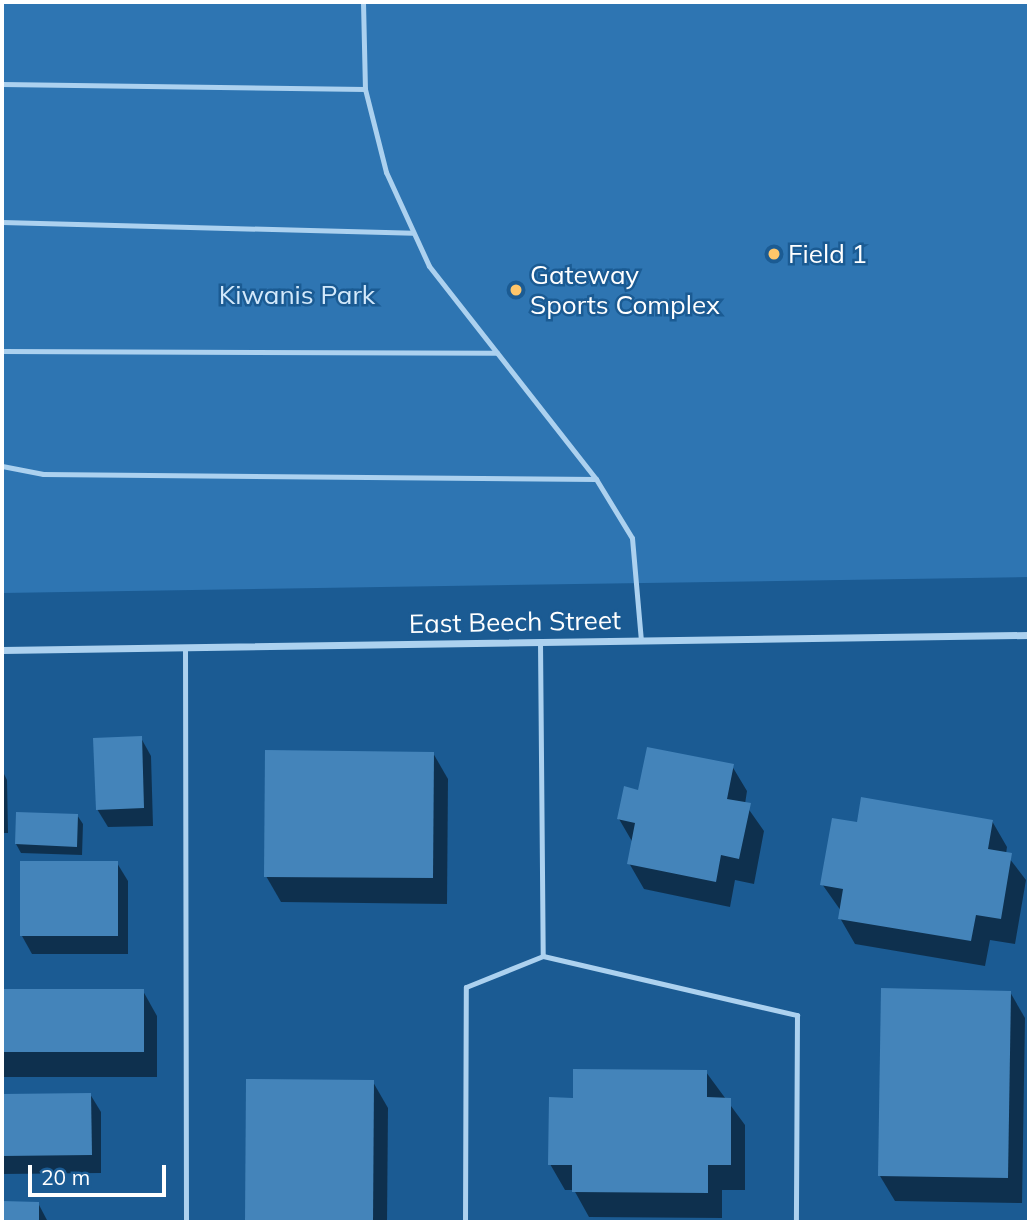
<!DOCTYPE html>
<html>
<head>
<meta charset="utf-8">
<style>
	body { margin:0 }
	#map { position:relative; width:1031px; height:1224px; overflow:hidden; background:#1b5b93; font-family:Mulish,sans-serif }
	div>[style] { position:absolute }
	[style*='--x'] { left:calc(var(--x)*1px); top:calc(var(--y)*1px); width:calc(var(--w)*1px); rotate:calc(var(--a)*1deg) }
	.green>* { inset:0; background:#2e75b2 }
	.shadow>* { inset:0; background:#0007 }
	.building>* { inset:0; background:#4484ba }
	.service>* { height:5px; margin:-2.5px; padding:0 2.5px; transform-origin:2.5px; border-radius:2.5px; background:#acd1ef }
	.minor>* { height:7px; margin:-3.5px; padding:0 3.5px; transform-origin:3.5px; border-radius:3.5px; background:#acd1ef }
	.dots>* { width:19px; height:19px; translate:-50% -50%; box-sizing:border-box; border:4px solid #1b5b93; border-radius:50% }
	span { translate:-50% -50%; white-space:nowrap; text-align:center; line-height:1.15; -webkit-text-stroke:5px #1b5b93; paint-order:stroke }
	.poi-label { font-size:26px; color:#fff }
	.left { translate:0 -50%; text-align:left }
	.park-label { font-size:26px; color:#d3e9fb }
	.street-label { font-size:26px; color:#fff }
	.frame { position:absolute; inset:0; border:4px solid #fff; pointer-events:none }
	.scale { position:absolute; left:28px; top:1165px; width:138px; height:32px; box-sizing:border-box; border:4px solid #fff; border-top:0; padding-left:9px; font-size:21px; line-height:24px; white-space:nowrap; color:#fff; -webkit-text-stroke:5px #1b5b93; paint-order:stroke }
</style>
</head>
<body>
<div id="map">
	<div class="green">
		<div style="clip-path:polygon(2px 2px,1029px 2px,1029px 577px,2px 593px)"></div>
	</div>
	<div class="shadow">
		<div style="clip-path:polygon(141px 738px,151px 756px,153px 826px,108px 827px,97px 809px)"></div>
		<div style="clip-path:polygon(433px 753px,448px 779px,447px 904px,281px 902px,266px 876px)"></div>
		<div style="clip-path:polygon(732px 766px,747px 791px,745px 804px,764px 831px,754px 884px,735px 880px,730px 907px,644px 889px,629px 863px,633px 843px,619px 819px,640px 792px)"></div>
		<div style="clip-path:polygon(2px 770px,7px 780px,8px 833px,2px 833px)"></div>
		<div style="clip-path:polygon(77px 815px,83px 824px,82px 855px,21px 853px,16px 844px)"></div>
		<div style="clip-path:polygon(992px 821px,1007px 847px,1006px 854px,1026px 880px,1015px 944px,990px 940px,985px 966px,855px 944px,840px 918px,841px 911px,822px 884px,859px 824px)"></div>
		<div style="clip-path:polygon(117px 863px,128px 881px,128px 954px,32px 954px,22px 936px)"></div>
		<div style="clip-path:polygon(2px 991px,143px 991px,157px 1016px,157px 1077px,2px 1077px)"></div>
		<div style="clip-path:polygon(1010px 992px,1025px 1018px,1022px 1203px,895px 1201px,880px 1176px)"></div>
		<div style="clip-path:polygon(706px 1072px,745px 1125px,745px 1190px,722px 1190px,722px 1218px,589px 1217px,574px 1190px,565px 1190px,550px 1164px,574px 1100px)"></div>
		<div style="clip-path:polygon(248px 1081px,373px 1082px,388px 1108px,387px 1222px,247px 1222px)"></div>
		<div style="clip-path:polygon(90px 1094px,101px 1112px,101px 1173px,2px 1174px,2px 1095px)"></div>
		<div style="clip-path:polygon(2px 1203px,38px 1203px,48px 1222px,2px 1222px)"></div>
	</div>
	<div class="building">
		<div style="clip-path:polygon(142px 736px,144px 808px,96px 810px,93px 738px)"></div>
		<div style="clip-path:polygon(647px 747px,734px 764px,727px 799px,751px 803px,739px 859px,721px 855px,716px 882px,627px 864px,635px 823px,617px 819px,624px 786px,638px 790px)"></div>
		<div style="clip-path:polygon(265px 750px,434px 752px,433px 878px,264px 877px)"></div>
		<div style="clip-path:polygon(861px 797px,993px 820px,988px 849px,1012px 853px,1001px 919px,976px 915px,971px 941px,838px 919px,843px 889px,820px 885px,832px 818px,857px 822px)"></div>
		<div style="clip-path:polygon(16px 812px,78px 814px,77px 847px,15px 844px)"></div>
		<div style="clip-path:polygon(20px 861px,118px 861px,118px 936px,20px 936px)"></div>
		<div style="clip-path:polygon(881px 988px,1011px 991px,1008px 1178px,878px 1176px)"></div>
		<div style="clip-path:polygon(2px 989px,144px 989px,144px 1052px,2px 1052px)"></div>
		<div style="clip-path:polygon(573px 1069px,707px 1070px,707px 1097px,731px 1098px,731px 1165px,708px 1165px,708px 1193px,572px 1192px,572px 1165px,548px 1165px,549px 1097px,573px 1098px)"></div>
		<div style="clip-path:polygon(246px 1079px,374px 1080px,373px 1222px,245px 1222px)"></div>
		<div style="clip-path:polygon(91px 1093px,92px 1155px,2px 1156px,2px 1094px)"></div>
		<div style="clip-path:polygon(2px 1201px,39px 1202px,39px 1222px,2px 1222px)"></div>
	</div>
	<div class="service">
		<div style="--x:363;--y:2;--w:87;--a:88.7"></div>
		<div style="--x:365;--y:89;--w:86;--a:75.8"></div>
		<div style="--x:386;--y:172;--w:103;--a:65.4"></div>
		<div style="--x:429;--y:266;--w:271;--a:51.9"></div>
		<div style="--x:596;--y:479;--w:69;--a:58.6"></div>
		<div style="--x:632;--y:538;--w:103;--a:85"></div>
		<div style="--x:2;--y:84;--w:363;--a:0.8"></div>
		<div style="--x:2;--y:222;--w:411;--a:1.5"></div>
		<div style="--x:2;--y:351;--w:495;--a:0.2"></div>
		<div style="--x:2;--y:466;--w:42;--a:11"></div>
		<div style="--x:43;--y:474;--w:553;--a:0.52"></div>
		<div style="--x:540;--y:642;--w:314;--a:89.5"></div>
		<div style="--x:185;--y:647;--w:575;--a:89.9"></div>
		<div style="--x:465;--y:1222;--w:235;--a:-89.8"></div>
		<div style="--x:466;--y:987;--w:83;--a:-21.9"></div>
		<div style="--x:543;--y:956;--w:261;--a:13.1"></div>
		<div style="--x:797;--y:1015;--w:207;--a:90.3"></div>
	</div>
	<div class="minor">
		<div style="--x:2;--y:650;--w:1027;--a:-0.84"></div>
	</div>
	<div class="dots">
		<div style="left:774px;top:254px;background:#ffc66a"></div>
		<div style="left:516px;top:290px;background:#ffc66a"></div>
	</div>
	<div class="poi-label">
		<span class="left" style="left:788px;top:254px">Field 1</span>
		<span class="left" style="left:530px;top:290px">Gateway<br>Sports Complex</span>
	</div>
	<div class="park-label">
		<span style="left:297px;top:295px">Kiwanis Park</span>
	</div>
	<div class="street-label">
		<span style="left:515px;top:622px;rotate:-1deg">East Beech Street</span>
	</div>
	<div class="frame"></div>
	<div class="scale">20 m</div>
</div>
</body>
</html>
